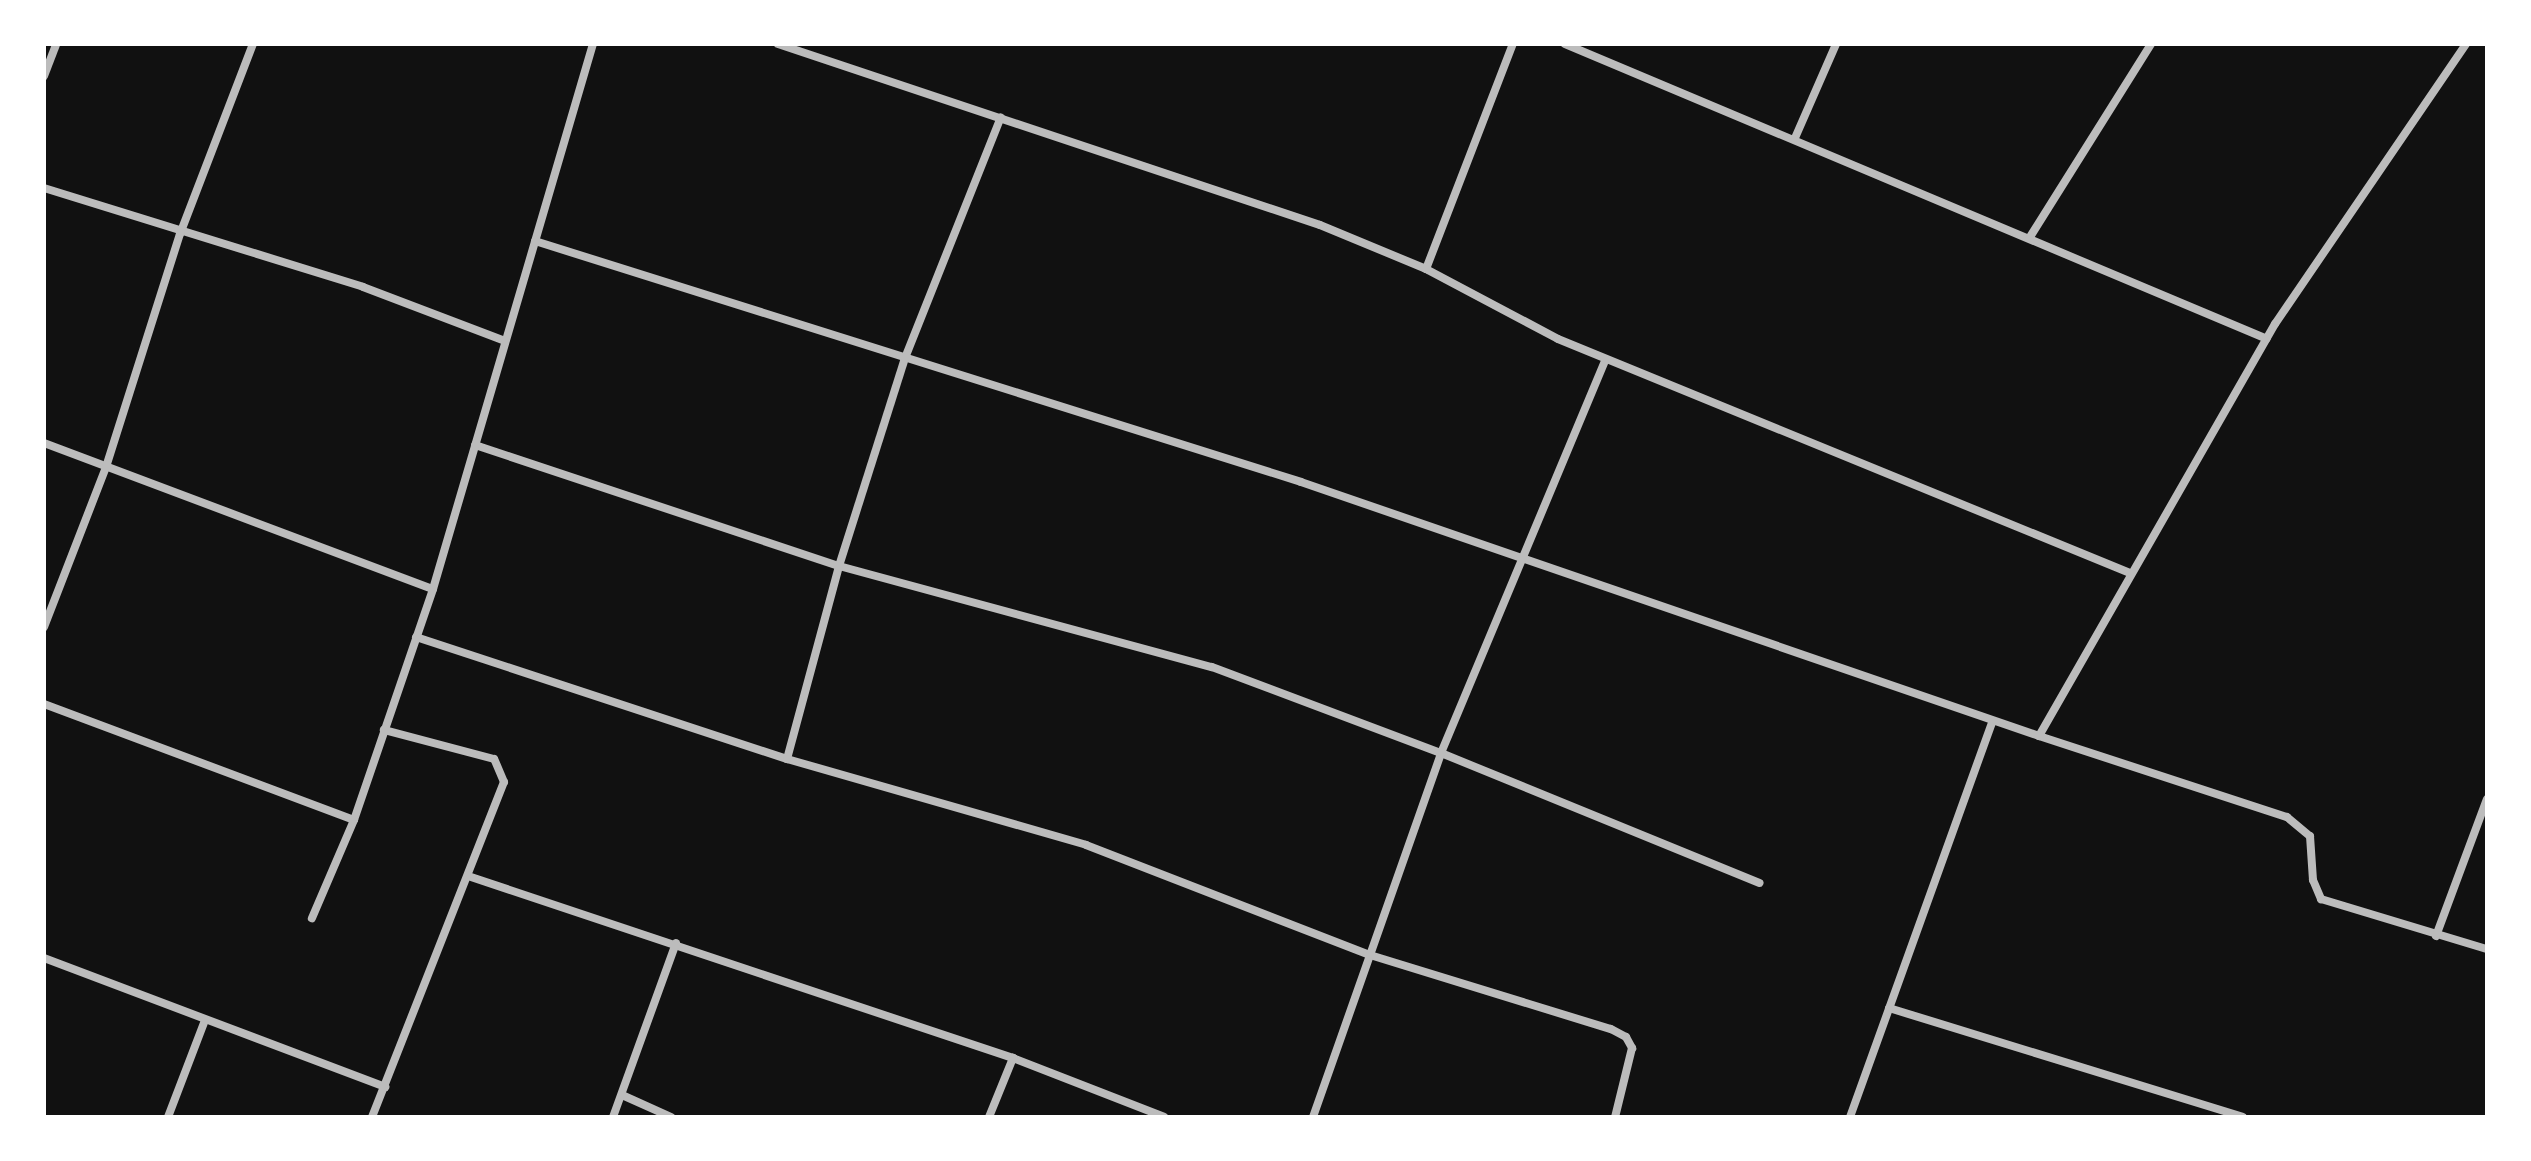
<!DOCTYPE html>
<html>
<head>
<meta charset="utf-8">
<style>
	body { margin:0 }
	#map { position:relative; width:2531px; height:1161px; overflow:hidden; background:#111; font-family:Arial,sans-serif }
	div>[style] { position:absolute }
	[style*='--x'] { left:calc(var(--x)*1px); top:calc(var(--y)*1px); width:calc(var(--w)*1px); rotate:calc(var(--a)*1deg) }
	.minor>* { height:8px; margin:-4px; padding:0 4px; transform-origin:4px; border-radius:4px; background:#bcbcbc }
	span { translate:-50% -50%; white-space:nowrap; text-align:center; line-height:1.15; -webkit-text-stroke:6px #fff; paint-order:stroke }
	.frame { position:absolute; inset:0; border:46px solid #fff; pointer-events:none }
</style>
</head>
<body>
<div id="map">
	<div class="minor">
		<div style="--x:778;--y:44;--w:571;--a:18.47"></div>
		<div style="--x:1320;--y:225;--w:115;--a:22.5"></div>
		<div style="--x:1426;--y:269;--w:149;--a:27.9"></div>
		<div style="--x:1558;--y:339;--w:618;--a:22.25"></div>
		<div style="--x:1565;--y:44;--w:761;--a:22.79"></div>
		<div style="--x:44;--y:76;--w:34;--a:-69"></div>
		<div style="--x:1795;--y:138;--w:103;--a:-66.4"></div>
		<div style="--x:44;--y:188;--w:334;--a:17.2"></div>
		<div style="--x:363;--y:287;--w:152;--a:20.8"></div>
		<div style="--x:2030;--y:237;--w:228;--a:-57.9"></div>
		<div style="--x:535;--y:241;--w:803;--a:17.46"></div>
		<div style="--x:1301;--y:482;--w:780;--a:18.99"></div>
		<div style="--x:2039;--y:736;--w:475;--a:-60.2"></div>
		<div style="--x:2275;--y:324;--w:339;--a:-55.7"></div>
		<div style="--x:1426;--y:269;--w:241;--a:-68.9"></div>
		<div style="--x:44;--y:443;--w:415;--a:20.6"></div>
		<div style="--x:475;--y:445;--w:384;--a:18.4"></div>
		<div style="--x:839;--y:566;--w:386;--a:15.2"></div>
		<div style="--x:1212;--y:667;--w:245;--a:20.6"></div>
		<div style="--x:1441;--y:753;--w:344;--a:22.2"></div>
		<div style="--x:44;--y:627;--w:172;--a:-68.8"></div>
		<div style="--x:106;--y:467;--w:244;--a:-72.4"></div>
		<div style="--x:180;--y:234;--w:204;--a:-69"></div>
		<div style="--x:416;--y:637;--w:391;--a:18.2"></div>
		<div style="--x:787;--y:759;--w:311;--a:16"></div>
		<div style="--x:1086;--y:845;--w:305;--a:21.2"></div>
		<div style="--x:1370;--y:955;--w:252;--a:17.1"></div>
		<div style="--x:1611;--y:1029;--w:17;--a:28"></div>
		<div style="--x:1626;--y:1037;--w:13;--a:61"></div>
		<div style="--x:1632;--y:1048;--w:71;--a:103.8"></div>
		<div style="--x:44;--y:704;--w:331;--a:20.5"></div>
		<div style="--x:354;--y:820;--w:107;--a:113.2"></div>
		<div style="--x:2039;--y:736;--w:261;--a:18.1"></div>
		<div style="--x:2287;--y:817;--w:30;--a:40"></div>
		<div style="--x:2310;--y:836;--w:44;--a:86.1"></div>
		<div style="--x:2313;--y:880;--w:21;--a:67"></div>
		<div style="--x:2321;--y:899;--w:173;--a:16.8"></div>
		<div style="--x:787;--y:759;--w:200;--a:-74.9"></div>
		<div style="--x:839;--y:566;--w:218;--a:-72.4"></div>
		<div style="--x:905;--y:358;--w:259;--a:-68.3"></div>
		<div style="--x:354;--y:820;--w:244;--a:-71.1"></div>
		<div style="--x:433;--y:589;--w:568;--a:-73.64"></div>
		<div style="--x:468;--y:876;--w:575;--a:18.47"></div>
		<div style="--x:1013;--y:1058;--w:162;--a:21.3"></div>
		<div style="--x:2436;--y:936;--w:146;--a:-69.6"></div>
		<div style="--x:44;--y:958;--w:365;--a:20.7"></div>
		<div style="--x:1889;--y:1008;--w:370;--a:17.1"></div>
		<div style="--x:622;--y:1095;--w:54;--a:24.2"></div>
		<div style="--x:168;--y:1117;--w:104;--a:-69.1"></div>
		<div style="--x:372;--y:1117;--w:360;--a:-68.5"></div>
		<div style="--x:504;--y:782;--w:25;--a:-113"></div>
		<div style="--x:494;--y:759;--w:114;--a:-165.2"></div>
		<div style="--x:613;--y:1117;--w:185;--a:-70.1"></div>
		<div style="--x:989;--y:1117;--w:64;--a:-67.9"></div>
		<div style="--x:1313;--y:1117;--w:386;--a:-70.6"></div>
		<div style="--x:1441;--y:753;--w:427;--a:-67.3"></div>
		<div style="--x:1850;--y:1117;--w:419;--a:-70.2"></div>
	</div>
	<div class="frame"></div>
</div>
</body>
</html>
